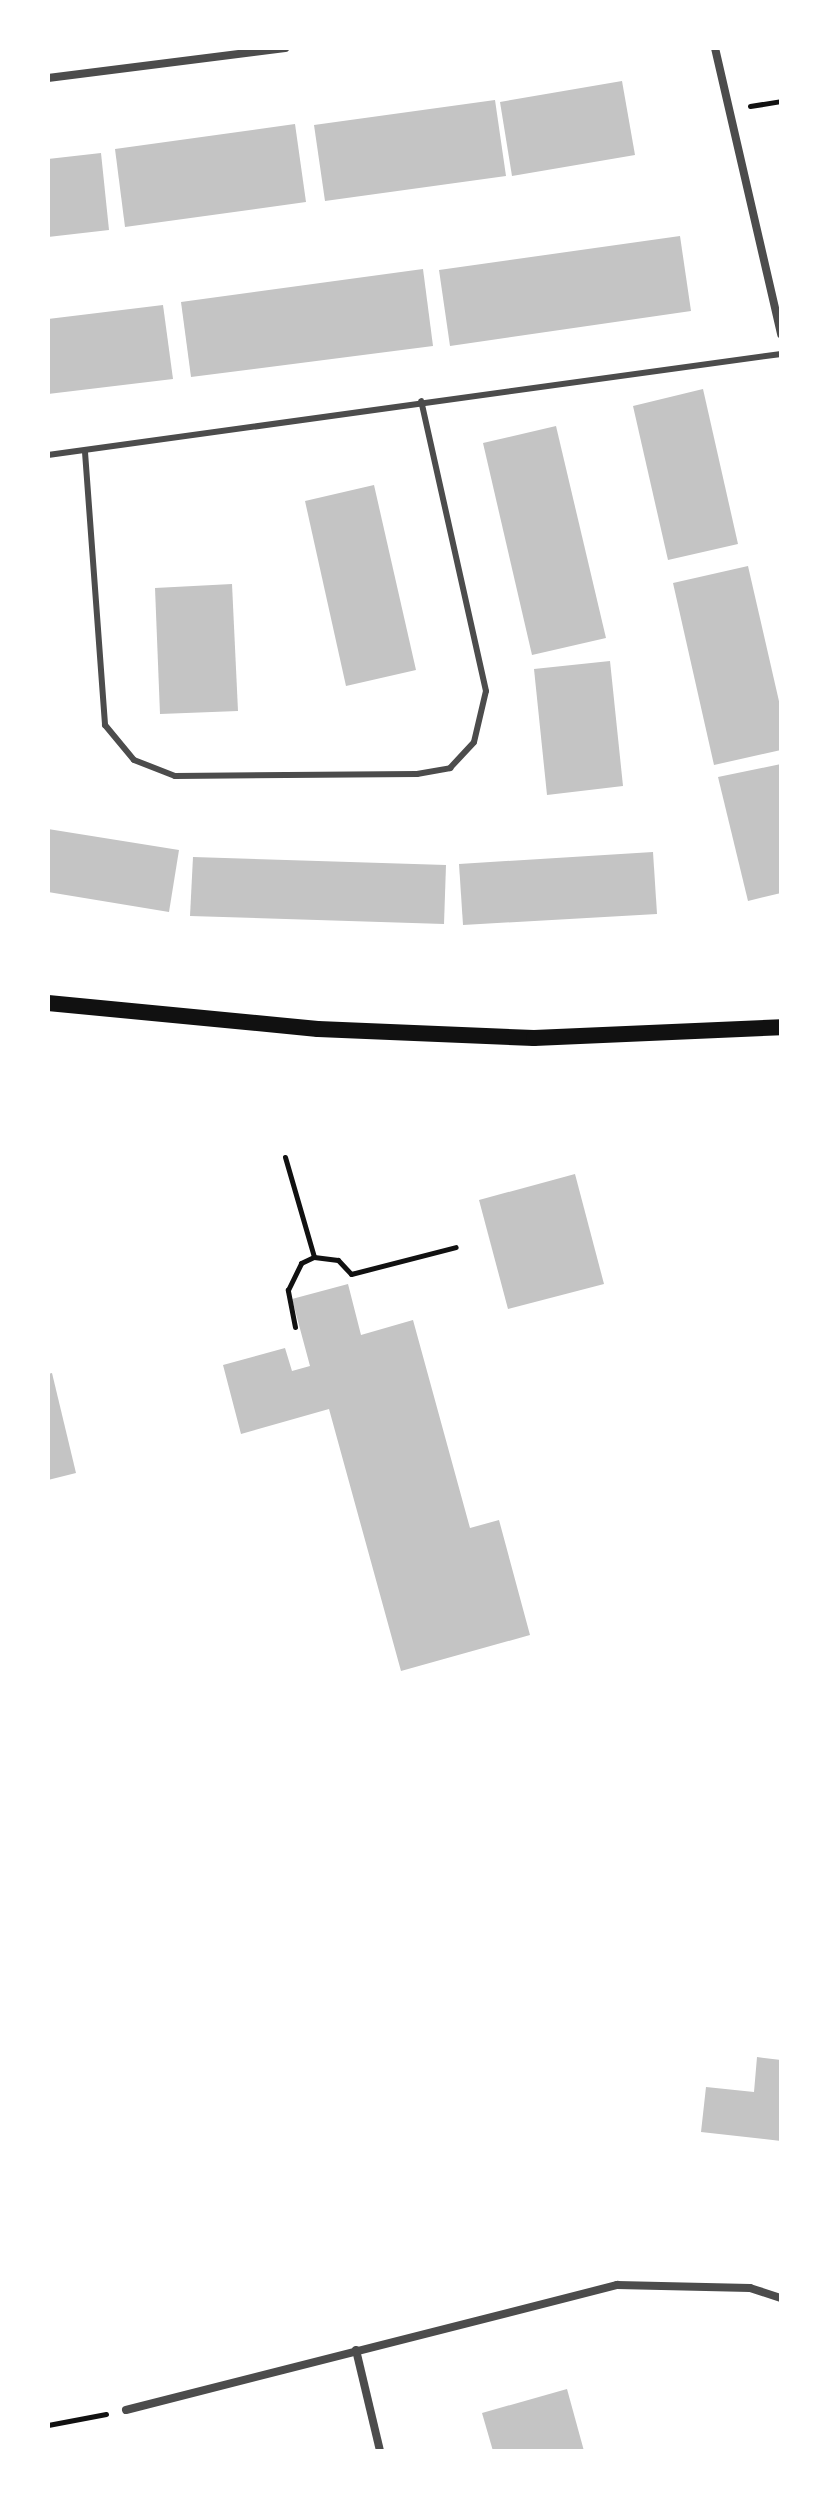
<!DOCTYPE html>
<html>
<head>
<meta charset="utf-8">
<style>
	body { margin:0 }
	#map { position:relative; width:829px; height:2499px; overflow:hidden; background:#fff; font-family:Signika,sans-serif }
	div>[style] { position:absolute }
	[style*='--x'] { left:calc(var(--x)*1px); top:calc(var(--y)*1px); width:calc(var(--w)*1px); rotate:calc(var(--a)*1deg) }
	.building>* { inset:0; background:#c4c4c4 }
	.path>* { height:5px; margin:-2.5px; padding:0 2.5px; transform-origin:2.5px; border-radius:2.5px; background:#111 }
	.service>* { height:6px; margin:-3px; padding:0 3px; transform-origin:3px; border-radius:3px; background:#4c4c4c }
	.minor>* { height:8px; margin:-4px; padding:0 4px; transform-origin:4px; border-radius:4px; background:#4c4c4c }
	.secondary>* { height:16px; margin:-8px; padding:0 8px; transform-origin:8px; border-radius:8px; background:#111 }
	span { translate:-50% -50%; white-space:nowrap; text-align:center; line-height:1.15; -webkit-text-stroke:8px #fff; paint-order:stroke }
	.frame { position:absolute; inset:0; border:50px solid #fff; pointer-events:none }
</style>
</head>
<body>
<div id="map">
	<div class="building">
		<div style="clip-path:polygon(622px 81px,635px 155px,512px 176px,500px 102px)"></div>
		<div style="clip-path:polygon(495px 100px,506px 176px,325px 201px,314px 125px)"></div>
		<div style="clip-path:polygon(295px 124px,306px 202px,125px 227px,115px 149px)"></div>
		<div style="clip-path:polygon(101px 153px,109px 230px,48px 237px,48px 159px)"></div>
		<div style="clip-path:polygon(680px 236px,691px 311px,450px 346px,439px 270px)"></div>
		<div style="clip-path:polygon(423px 269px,433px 346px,191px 377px,181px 302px)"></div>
		<div style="clip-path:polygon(163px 305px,173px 379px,48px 394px,48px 319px)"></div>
		<div style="clip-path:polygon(703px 389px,738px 544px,668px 560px,633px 406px)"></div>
		<div style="clip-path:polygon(556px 426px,606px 638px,532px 655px,483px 443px)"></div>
		<div style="clip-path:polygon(374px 485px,416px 670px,346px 686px,305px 501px)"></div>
		<div style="clip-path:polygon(748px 566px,781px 710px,781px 750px,714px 765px,673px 583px)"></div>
		<div style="clip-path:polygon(232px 584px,238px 711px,160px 714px,155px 588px)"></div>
		<div style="clip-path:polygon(610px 661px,623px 786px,547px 795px,534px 669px)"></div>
		<div style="clip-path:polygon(781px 764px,781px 893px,748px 901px,718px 777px)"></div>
		<div style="clip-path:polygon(48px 829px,179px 850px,169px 912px,48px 892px)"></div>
		<div style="clip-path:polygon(653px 852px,657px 914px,463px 925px,459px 864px)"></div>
		<div style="clip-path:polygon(193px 857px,446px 865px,444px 924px,190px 916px)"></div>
		<div style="clip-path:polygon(575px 1174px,604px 1284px,508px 1309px,479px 1200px)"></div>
		<div style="clip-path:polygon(348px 1284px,361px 1335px,413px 1320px,470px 1528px,499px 1520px,530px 1635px,401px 1671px,329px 1409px,241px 1434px,223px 1365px,285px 1348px,292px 1371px,310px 1366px,292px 1299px)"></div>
		<div style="clip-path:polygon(52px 1373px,76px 1473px,48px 1480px,48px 1374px)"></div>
		<div style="clip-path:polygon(757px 2057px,781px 2060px,781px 2141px,701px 2132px,706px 2087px,754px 2092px)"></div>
		<div style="clip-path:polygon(567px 2389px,584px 2451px,493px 2451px,482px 2413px)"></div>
	</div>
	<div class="path">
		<div style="--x:750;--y:106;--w:31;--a:-9"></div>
		<div style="--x:285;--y:1157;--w:104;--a:73.8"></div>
		<div style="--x:314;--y:1257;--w:24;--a:7"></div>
		<div style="--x:338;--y:1260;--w:19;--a:47"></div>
		<div style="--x:351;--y:1274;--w:108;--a:-14.4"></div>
		<div style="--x:295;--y:1327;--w:38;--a:-101"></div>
		<div style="--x:288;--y:1290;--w:30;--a:-64"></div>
		<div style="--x:301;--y:1263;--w:14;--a:-25"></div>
		<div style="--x:48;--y:2425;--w:59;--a:-10.7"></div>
	</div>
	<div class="service">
		<div style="--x:85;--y:452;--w:274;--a:85.8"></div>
		<div style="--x:105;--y:725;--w:45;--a:50.4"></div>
		<div style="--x:134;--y:760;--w:44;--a:21.3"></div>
		<div style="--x:175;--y:776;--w:242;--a:-0.5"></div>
		<div style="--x:417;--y:774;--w:34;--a:-10"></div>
		<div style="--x:450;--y:768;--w:35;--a:-47"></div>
		<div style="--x:474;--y:742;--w:52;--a:-76.8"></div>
		<div style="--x:486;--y:691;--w:297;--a:-102.6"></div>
		<div style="--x:48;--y:455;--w:740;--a:-7.85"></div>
	</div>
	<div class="minor">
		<div style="--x:715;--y:48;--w:294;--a:77"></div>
		<div style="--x:48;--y:78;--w:239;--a:-7.2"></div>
		<div style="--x:356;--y:2350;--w:104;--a:76.6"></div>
		<div style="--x:126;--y:2410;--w:507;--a:-14.28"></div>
		<div style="--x:617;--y:2285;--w:133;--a:1.3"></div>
		<div style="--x:750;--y:2288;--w:33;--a:18"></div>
	</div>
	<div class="secondary">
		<div style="--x:48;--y:1003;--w:271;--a:5.5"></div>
		<div style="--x:318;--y:1029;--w:216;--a:2.4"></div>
		<div style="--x:534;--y:1038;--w:247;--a:-2.5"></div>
	</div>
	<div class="frame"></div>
</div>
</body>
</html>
